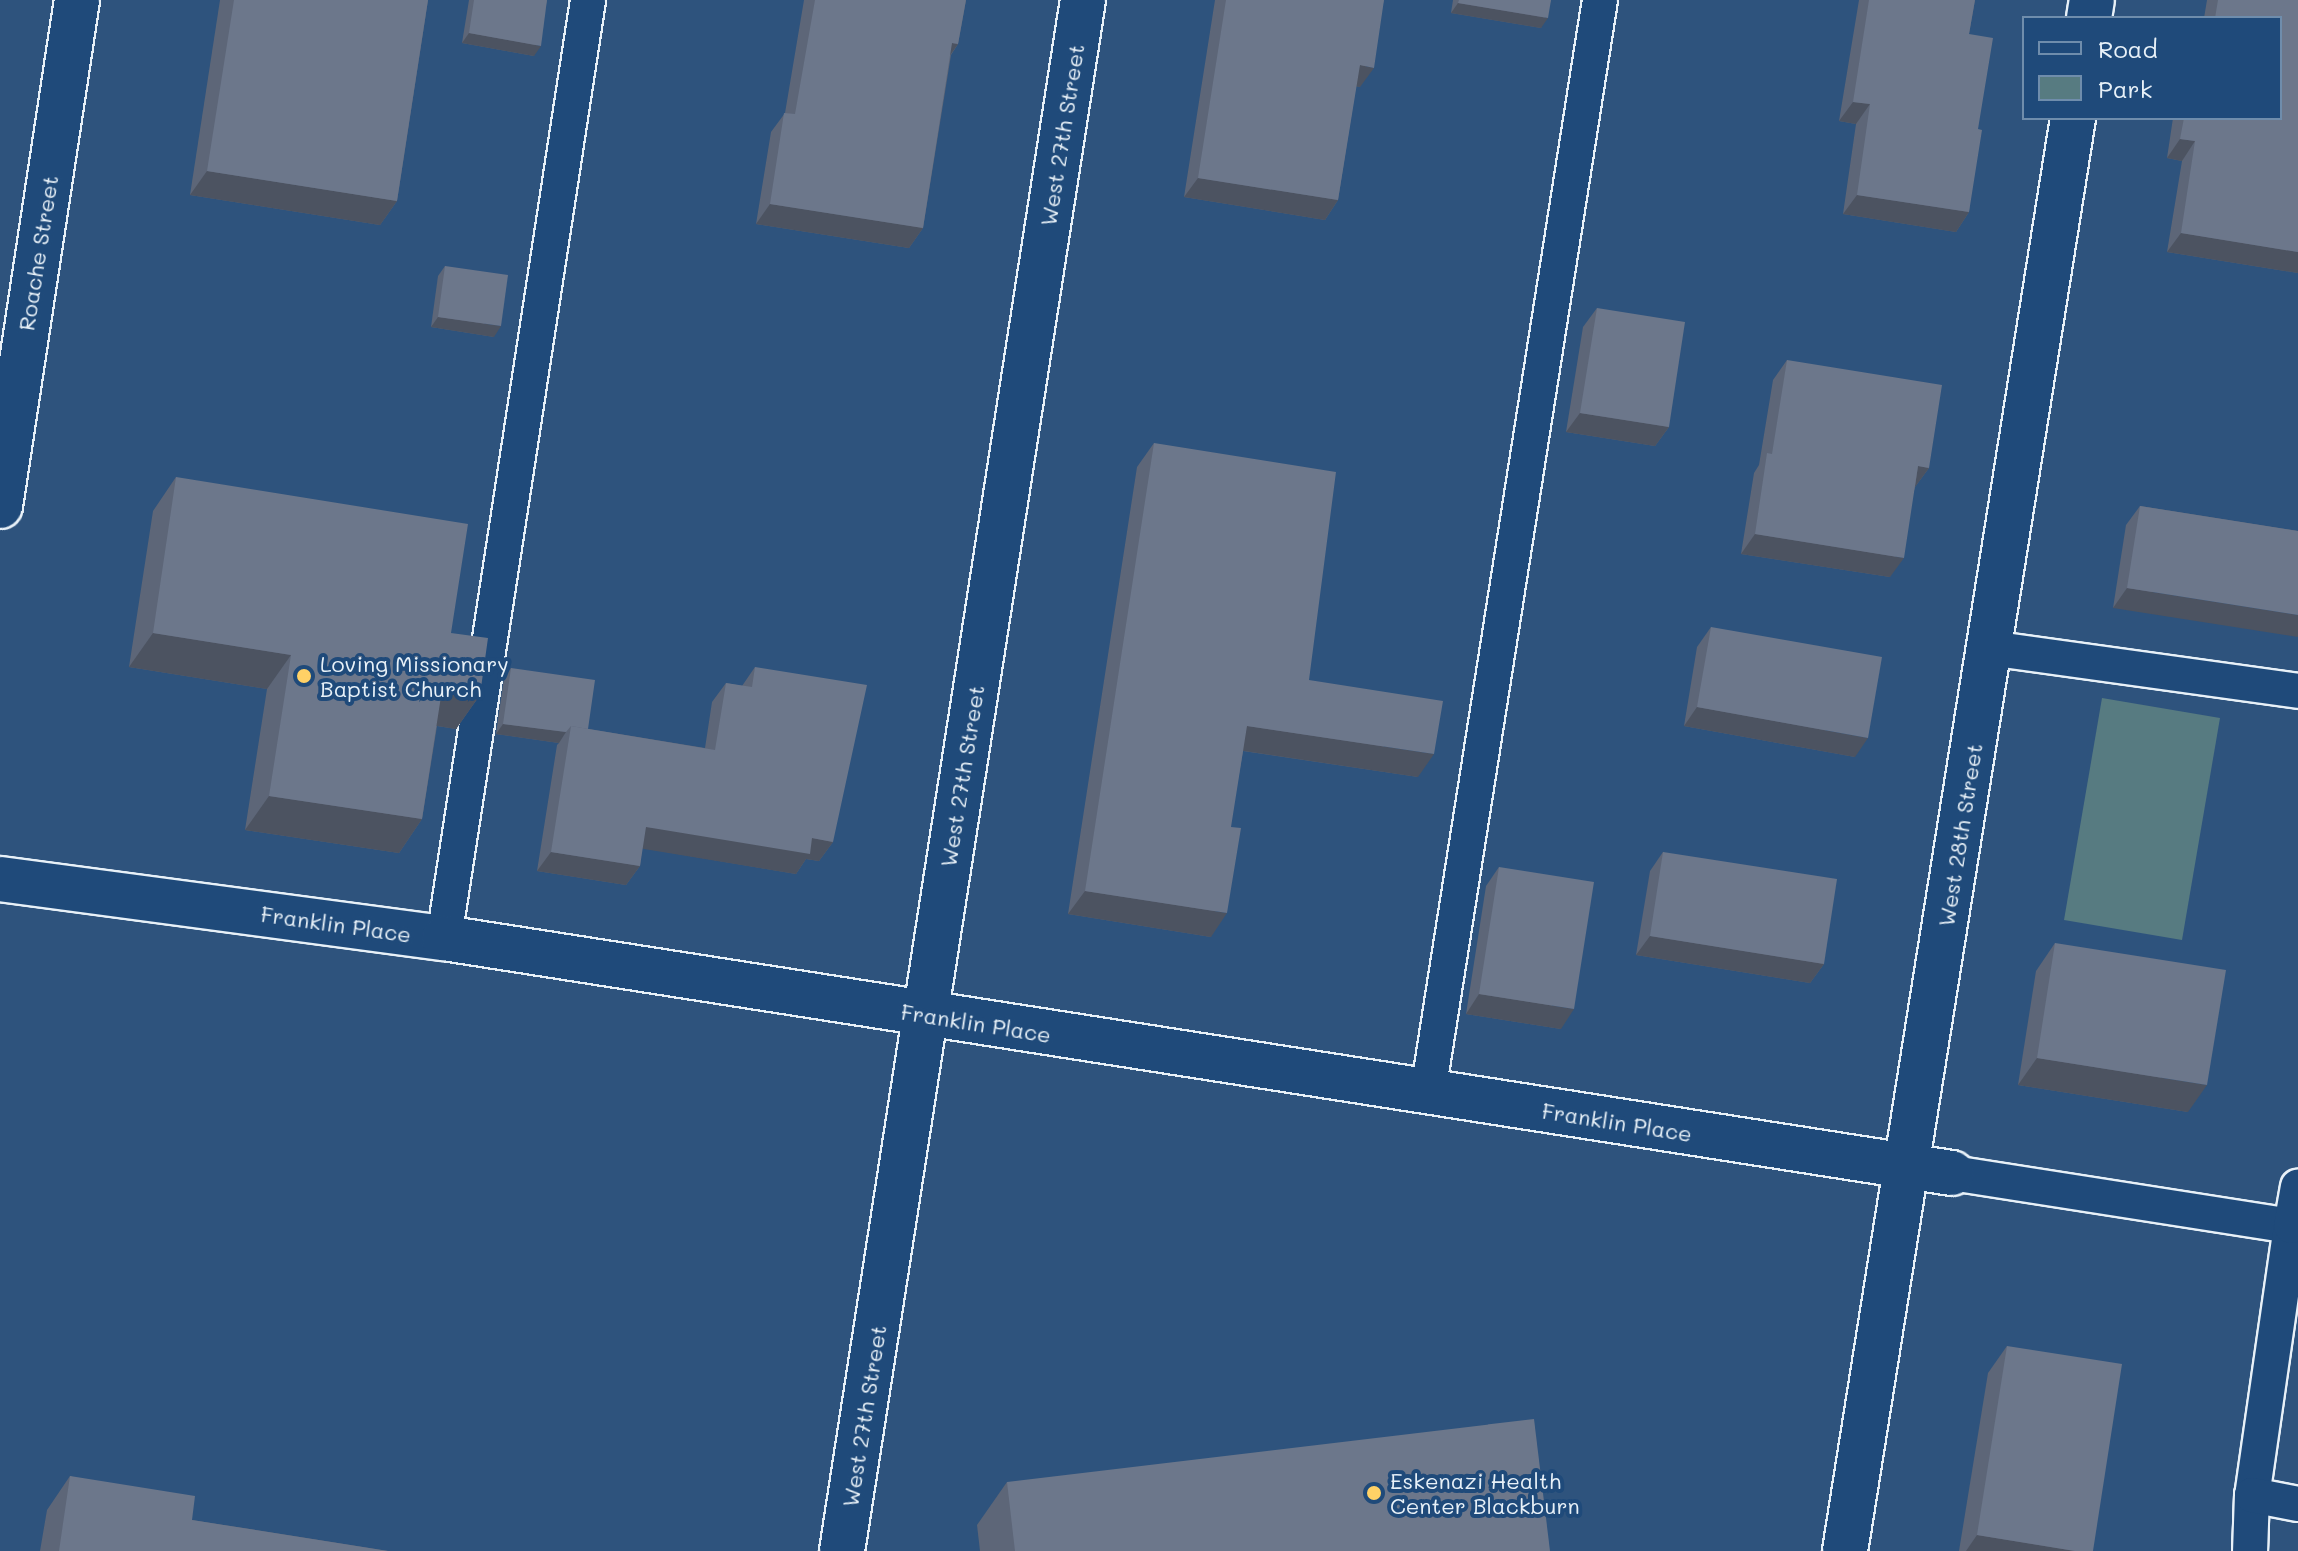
<!DOCTYPE html>
<html>
<head>
<meta charset="utf-8">
<style>
	body { margin:0 }
	#map { position:relative; width:2298px; height:1551px; overflow:hidden; background:#2e537d; font-family:Mali,sans-serif }
	div>[style] { position:absolute }
	[style*='--x'] { left:calc(var(--x)*1px); top:calc(var(--y)*1px); width:calc(var(--w)*1px); rotate:calc(var(--a)*1deg) }
	.green>* { inset:0; background:#577b81 }
	.roads { filter:drop-shadow(2px 0 #e8f1f8) drop-shadow(-2px 0 #e8f1f8) drop-shadow(0 2px #e8f1f8) drop-shadow(0 -2px #e8f1f8) }
	.lane>* { height:34px; margin:-17px; padding:0 17px; transform-origin:17px; border-radius:17px; background:#1f4a7a }
	.street>* { height:44px; margin:-22px; padding:0 22px; transform-origin:22px; border-radius:22px; background:#1f4a7a }
	.secondary>* { height:44px; margin:-22px; padding:0 22px; transform-origin:22px; border-radius:22px; background:#1f4a7a }
	.wall>* { inset:0; background:#5d6678 }
	.shaded-wall>* { inset:0; background:#4c5361 }
	.building>* { inset:0; background:#6c778b }
	.dots>* { width:22px; height:22px; translate:-50% -50%; box-sizing:border-box; border:4px solid #1f4a7a; border-radius:50% }
	span { translate:-50% -50%; white-space:nowrap; text-align:center; line-height:1.15; -webkit-text-stroke:8px #1f4a7a; paint-order:stroke }
	.street-label { font-size:22px; color:#e8f1f8 }
	.poi-label { font-size:22px; color:#e8f1f8 }
	.left { translate:0 -50%; text-align:left }
	.legend { position:absolute; left:2022px; top:16px; width:260px; height:104px; box-sizing:border-box; background:#1f4a7a; border:2px solid #6f8dac; margin:0; padding:10px 14px; list-style:none; font-size:24px; color:#e8f1f8 }
	.legend li { display:flex; align-items:center; gap:16px; height:40px }
	.legend b { width:40px; border:2px solid #6f8dac }
</style>
</head>
<body>
<div id="map">
	<div class="green">
		<div style="clip-path:polygon(2102px 698px,2220px 718px,2182px 940px,2064px 920px)"></div>
	</div>
	<div class="roads">
		<div class="lane">
			<div style="--x:1989;--y:648;--w:312;--a:7.9"></div>
			<div style="--x:444;--y:938;--w:949;--a:-81.27"></div>
			<div style="--x:1428;--y:1092;--w:1105;--a:-81.05"></div>
			<div style="--x:1952;--y:1173;--w:343;--a:8.9"></div>
			<div style="--x:2291;--y:1226;--w:272;--a:98.2"></div>
			<div style="--x:2252;--y:1495;--w:56;--a:92"></div>
			<div style="--x:2291;--y:1226;--w:40;--a:-80"></div>
			<div style="--x:2252;--y:1495;--w:47;--a:11.1"></div>
		</div>
		<div class="street">
			<div style="--x:2089;--y:18;--w:18;--a:-81"></div>
			<div style="--x:0;--y:879;--w:448;--a:7.6"></div>
			<div style="--x:444;--y:938;--w:1526;--a:8.86"></div>
			<div style="--x:842;--y:1551;--w:1570;--a:-81.17"></div>
			<div style="--x:1845;--y:1551;--w:1451;--a:-80.96"></div>
		</div>
		<div class="secondary">
			<div style="--x:0;--y:506;--w:512;--a:-81.35"></div>
		</div>
	</div>
	<div class="wall">
		<div style="clip-path:polygon(220px 0,428px 0,397px 201px,380px 225px,190px 195px)"></div>
		<div style="clip-path:polygon(469px 0,547px 0,534px 56px,462px 43px)"></div>
		<div style="clip-path:polygon(804px 0,966px 0,958px 44px,951px 55px,923px 228px,909px 248px,756px 224px,771px 132px,785px 113px)"></div>
		<div style="clip-path:polygon(1215px 0,1384px 0,1360px 87px,1356px 86px,1338px 200px,1325px 220px,1184px 197px)"></div>
		<div style="clip-path:polygon(1453px 0,1551px 0,1541px 28px,1451px 13px)"></div>
		<div style="clip-path:polygon(1859px 0,1975px 0,1969px 34px,1978px 129px,1969px 212px,1956px 232px,1843px 214px,1856px 124px,1839px 121px)"></div>
		<div style="clip-path:polygon(2207px 0,2298px 0,2298px 273px,2167px 252px,2182px 161px,2167px 158px,2173px 118px,2280px 118px,2280px 18px,2204px 18px)"></div>
		<div style="clip-path:polygon(445px 266px,494px 337px,431px 327px,438px 276px)"></div>
		<div style="clip-path:polygon(1597px 308px,1669px 427px,1655px 446px,1566px 432px,1583px 327px)"></div>
		<div style="clip-path:polygon(1787px 360px,1929px 468px,1915px 487px,1890px 577px,1741px 554px,1754px 473px,1759px 465px,1773px 380px)"></div>
		<div style="clip-path:polygon(1154px 443px,1309px 680px,1418px 777px,1243px 751px,1211px 937px,1068px 914px,1137px 467px)"></div>
		<div style="clip-path:polygon(176px 477px,451px 633px,480px 695px,456px 729px,437px 726px,422px 819px,399px 853px,245px 830px,267px 689px,129px 667px,153px 511px)"></div>
		<div style="clip-path:polygon(2140px 506px,2298px 531px,2113px 608px,2126px 525px)"></div>
		<div style="clip-path:polygon(1711px 627px,1855px 757px,1684px 726px,1697px 647px)"></div>
		<div style="clip-path:polygon(755px 667px,833px 842px,819px 861px,806px 859px,796px 874px,642px 848px,640px 866px,626px 885px,537px 871px,557px 745px,559px 743px,496px 734px,504px 678px,511px 668px,588px 729px,705px 748px,712px 702px,726px 683px,742px 686px)"></div>
		<div style="clip-path:polygon(1663px 852px,1824px 964px,1810px 983px,1636px 955px,1650px 871px)"></div>
		<div style="clip-path:polygon(1499px 867px,1561px 1029px,1466px 1014px,1486px 886px)"></div>
		<div style="clip-path:polygon(2055px 943px,2188px 1112px,2018px 1085px,2036px 971px)"></div>
		<div style="clip-path:polygon(2007px 1346px,2093px 1551px,1959px 1551px,1988px 1373px)"></div>
		<div style="clip-path:polygon(70px 1476px,192px 1520px,388px 1551px,40px 1551px,47px 1510px)"></div>
		<div style="clip-path:polygon(1007px 1482px,1550px 1551px,980px 1551px,977px 1525px)"></div>
	</div>
	<div class="shaded-wall">
		<div style="clip-path:polygon(1458px 3px,1548px 18px,1541px 28px,1451px 13px)"></div>
		<div style="clip-path:polygon(469px 33px,541px 46px,534px 56px,462px 43px)"></div>
		<div style="clip-path:polygon(952px 43px,958px 44px,944px 64px)"></div>
		<div style="clip-path:polygon(1360px 65px,1374px 68px,1360px 87px,1346px 85px)"></div>
		<div style="clip-path:polygon(1853px 102px,1870px 104px,1856px 124px,1839px 121px)"></div>
		<div style="clip-path:polygon(2180px 139px,2195px 141px,2182px 161px,2167px 158px)"></div>
		<div style="clip-path:polygon(207px 171px,397px 201px,380px 225px,190px 195px)"></div>
		<div style="clip-path:polygon(1198px 178px,1338px 200px,1325px 220px,1184px 197px)"></div>
		<div style="clip-path:polygon(1857px 195px,1969px 212px,1956px 232px,1843px 214px)"></div>
		<div style="clip-path:polygon(770px 204px,923px 228px,909px 248px,756px 224px)"></div>
		<div style="clip-path:polygon(2181px 233px,2298px 252px,2298px 273px,2167px 252px)"></div>
		<div style="clip-path:polygon(438px 317px,501px 326px,494px 337px,431px 327px)"></div>
		<div style="clip-path:polygon(1580px 413px,1669px 427px,1655px 446px,1566px 432px)"></div>
		<div style="clip-path:polygon(1918px 466px,1929px 468px,1915px 487px)"></div>
		<div style="clip-path:polygon(1755px 534px,1904px 558px,1890px 577px,1741px 554px)"></div>
		<div style="clip-path:polygon(2127px 588px,2298px 615px,2298px 637px,2113px 608px)"></div>
		<div style="clip-path:polygon(153px 633px,291px 655px,267px 689px,129px 667px)"></div>
		<div style="clip-path:polygon(442px 690px,480px 695px,456px 729px,419px 723px)"></div>
		<div style="clip-path:polygon(1697px 707px,1868px 738px,1855px 757px,1684px 726px)"></div>
		<div style="clip-path:polygon(503px 724px,566px 732px,559px 743px,496px 734px)"></div>
		<div style="clip-path:polygon(1247px 726px,1434px 754px,1418px 777px,1231px 749px)"></div>
		<div style="clip-path:polygon(269px 796px,422px 819px,399px 853px,245px 830px)"></div>
		<div style="clip-path:polygon(646px 827px,812px 838px,833px 842px,819px 861px,806px 859px,796px 874px,632px 847px)"></div>
		<div style="clip-path:polygon(551px 852px,640px 866px,626px 885px,537px 871px)"></div>
		<div style="clip-path:polygon(1085px 891px,1227px 913px,1211px 937px,1068px 914px)"></div>
		<div style="clip-path:polygon(1650px 936px,1824px 964px,1810px 983px,1636px 955px)"></div>
		<div style="clip-path:polygon(1479px 994px,1574px 1009px,1561px 1029px,1466px 1014px)"></div>
		<div style="clip-path:polygon(2037px 1058px,2207px 1085px,2188px 1112px,2018px 1085px)"></div>
		<div style="clip-path:polygon(1977px 1535px,2075px 1551px,1966px 1551px)"></div>
	</div>
	<div class="building">
		<div style="clip-path:polygon(234px 0,428px 0,397px 201px,207px 171px)"></div>
		<div style="clip-path:polygon(474px 0,547px 0,541px 46px,469px 33px)"></div>
		<div style="clip-path:polygon(815px 0,966px 0,958px 44px,952px 43px,923px 228px,770px 204px,784px 113px,795px 114px)"></div>
		<div style="clip-path:polygon(1226px 0,1384px 0,1374px 68px,1360px 65px,1338px 200px,1198px 178px)"></div>
		<div style="clip-path:polygon(1459px 0,1551px 0,1548px 18px,1458px 3px)"></div>
		<div style="clip-path:polygon(1869px 0,1975px 0,1969px 34px,1993px 38px,1978px 129px,1982px 130px,1969px 212px,1857px 195px,1870px 104px,1853px 102px)"></div>
		<div style="clip-path:polygon(2218px 0,2298px 0,2298px 252px,2181px 233px,2195px 141px,2180px 139px,2184px 118px,2280px 118px,2280px 18px,2215px 18px)"></div>
		<div style="clip-path:polygon(445px 266px,508px 275px,501px 326px,438px 317px)"></div>
		<div style="clip-path:polygon(1597px 308px,1685px 322px,1669px 427px,1580px 413px)"></div>
		<div style="clip-path:polygon(1787px 360px,1942px 385px,1929px 468px,1918px 466px,1904px 558px,1755px 534px,1767px 453px,1772px 454px)"></div>
		<div style="clip-path:polygon(1154px 443px,1336px 472px,1309px 680px,1443px 701px,1434px 754px,1247px 726px,1231px 827px,1241px 828px,1227px 913px,1085px 891px)"></div>
		<div style="clip-path:polygon(176px 477px,468px 524px,451px 633px,488px 638px,480px 695px,442px 690px,422px 819px,269px 796px,291px 655px,153px 633px)"></div>
		<div style="clip-path:polygon(2140px 506px,2298px 531px,2298px 615px,2127px 588px)"></div>
		<div style="clip-path:polygon(1711px 627px,1882px 657px,1868px 738px,1697px 707px)"></div>
		<div style="clip-path:polygon(755px 667px,867px 685px,833px 842px,812px 838px,810px 854px,646px 827px,640px 866px,551px 852px,571px 726px,715px 750px,726px 683px,752px 687px)"></div>
		<div style="clip-path:polygon(511px 668px,595px 680px,588px 729px,571px 726px,566px 732px,503px 724px)"></div>
		<div style="clip-path:polygon(1663px 852px,1837px 879px,1824px 964px,1650px 936px)"></div>
		<div style="clip-path:polygon(1499px 867px,1594px 882px,1574px 1009px,1479px 994px)"></div>
		<div style="clip-path:polygon(2055px 943px,2226px 970px,2207px 1085px,2037px 1058px)"></div>
		<div style="clip-path:polygon(2007px 1346px,2122px 1364px,2093px 1551px,2075px 1551px,1977px 1535px)"></div>
		<div style="clip-path:polygon(1534px 1419px,1550px 1551px,1015px 1551px,1007px 1482px)"></div>
		<div style="clip-path:polygon(70px 1476px,195px 1496px,192px 1520px,388px 1551px,59px 1551px)"></div>
	</div>
	<div class="dots">
		<div style="left:304px;top:676px;background:#ffd166"></div>
		<div style="left:1374px;top:1493px;background:#ffd166"></div>
	</div>
	<div class="street-label">
		<span style="left:1062px;top:135px;rotate:-81deg">West 27th Street</span>
		<span style="left:38px;top:253px;rotate:-81deg">Roache Street</span>
		<span style="left:962px;top:776px;rotate:-81deg">West 27th Street</span>
		<span style="left:1960px;top:835px;rotate:-81deg">West 28th Street</span>
		<span style="left:336px;top:924px;rotate:8deg">Franklin Place</span>
		<span style="left:976px;top:1023px;rotate:9deg">Franklin Place</span>
		<span style="left:1617px;top:1122px;rotate:9deg">Franklin Place</span>
		<span style="left:864px;top:1416px;rotate:-81deg">West 27th Street</span>
	</div>
	<div class="poi-label">
		<span class="left" style="left:320px;top:676px">Loving Missionary<br>Baptist Church</span>
		<span class="left" style="left:1390px;top:1493px">Eskenazi Health<br>Center Blackburn</span>
	</div>
	<ul class="legend">
	<li><b style="height:10px;background:#1f4a7a"></b>Road</li>
	<li><b style="height:22px;background:#577b81"></b>Park</li>
	</ul>
</div>
</body>
</html>
